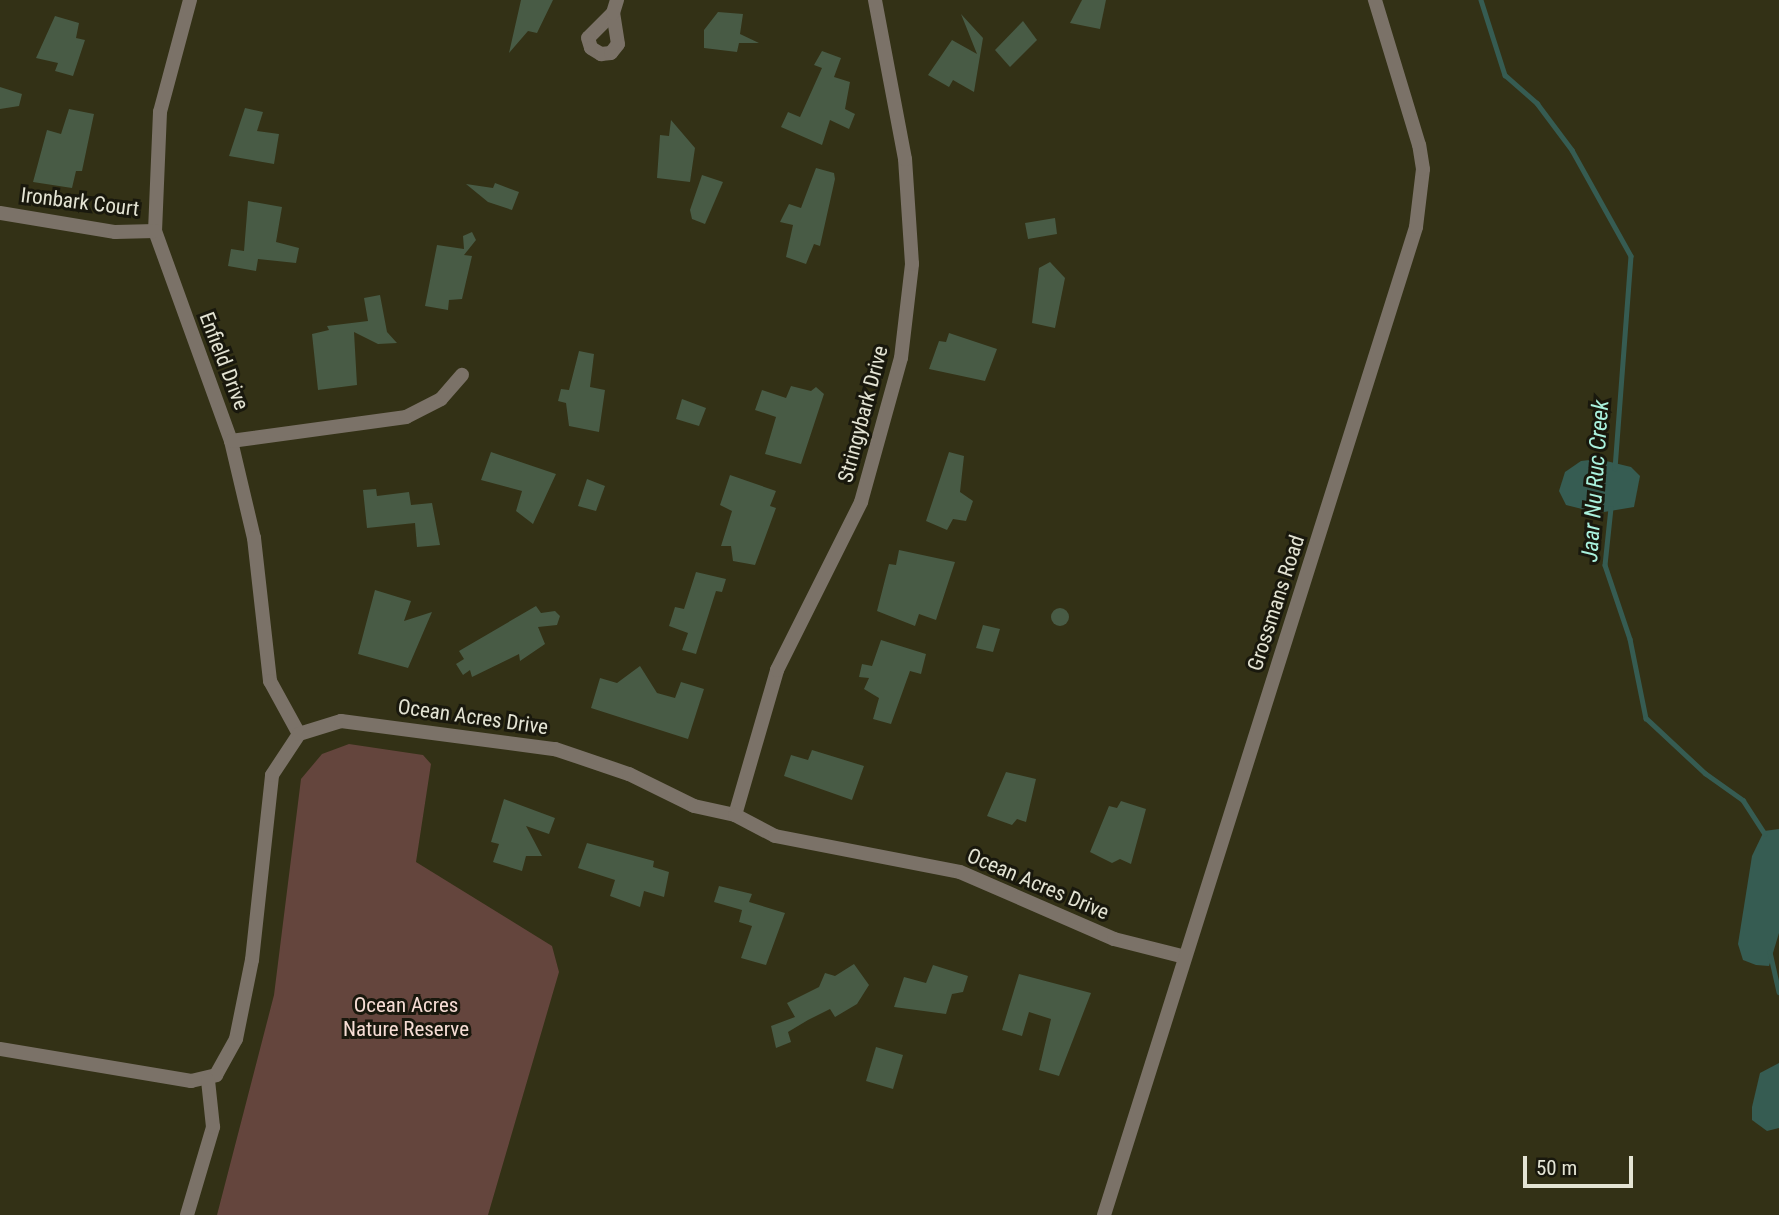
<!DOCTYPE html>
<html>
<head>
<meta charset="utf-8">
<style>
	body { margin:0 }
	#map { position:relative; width:1779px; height:1215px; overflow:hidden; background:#333116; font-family:"Roboto Condensed",sans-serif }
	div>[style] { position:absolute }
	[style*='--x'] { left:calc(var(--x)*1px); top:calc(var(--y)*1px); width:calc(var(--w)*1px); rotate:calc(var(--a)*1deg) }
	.green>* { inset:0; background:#64453d }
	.water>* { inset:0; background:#365c52 }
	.stream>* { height:4.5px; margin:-2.25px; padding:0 2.25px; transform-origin:2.25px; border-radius:2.25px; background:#365c52 }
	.building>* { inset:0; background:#485b45 }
	.round { border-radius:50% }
	.minor>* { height:14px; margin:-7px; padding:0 7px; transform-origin:7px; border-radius:7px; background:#7b7268 }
	.tertiary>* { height:14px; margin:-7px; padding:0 7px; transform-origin:7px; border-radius:7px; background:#7b7268 }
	span { translate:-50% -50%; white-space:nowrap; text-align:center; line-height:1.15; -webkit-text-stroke:6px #19180d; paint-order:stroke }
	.street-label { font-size:21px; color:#e4e4d4 }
	.park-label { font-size:21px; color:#f7ddd5 }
	.water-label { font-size:23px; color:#aaf2de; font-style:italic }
	.scale { position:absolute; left:1523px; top:1156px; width:110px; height:32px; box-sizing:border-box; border:4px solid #e4e4d4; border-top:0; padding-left:9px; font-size:21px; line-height:24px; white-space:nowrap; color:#e4e4d4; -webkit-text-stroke:5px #19180d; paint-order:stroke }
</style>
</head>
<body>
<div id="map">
	<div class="green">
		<div style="clip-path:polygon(349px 744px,423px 755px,431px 764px,416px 862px,552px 946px,559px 972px,488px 1215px,217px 1215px,274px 995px,301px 779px,322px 754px)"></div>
	</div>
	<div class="water">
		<div style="clip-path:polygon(1598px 459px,1631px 467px,1640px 476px,1634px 507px,1598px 513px,1566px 505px,1559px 491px,1565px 472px,1581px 461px)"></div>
		<div style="clip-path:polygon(1779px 829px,1779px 933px,1769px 966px,1756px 965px,1743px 960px,1738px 944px,1752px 856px,1764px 831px)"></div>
		<div style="clip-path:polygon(1779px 1063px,1779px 1128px,1767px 1131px,1752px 1120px,1752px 1107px,1760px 1073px)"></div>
	</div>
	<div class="stream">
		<div style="--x:1481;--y:0;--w:79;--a:72.3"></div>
		<div style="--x:1505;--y:75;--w:43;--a:41.2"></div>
		<div style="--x:1537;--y:103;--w:59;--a:53.3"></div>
		<div style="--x:1572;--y:150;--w:121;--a:60.9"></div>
		<div style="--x:1631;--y:256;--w:213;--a:94.3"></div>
		<div style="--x:1611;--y:508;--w:57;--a:96"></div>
		<div style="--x:1605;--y:565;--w:78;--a:71.3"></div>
		<div style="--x:1630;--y:639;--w:81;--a:78.6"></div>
		<div style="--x:1646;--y:718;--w:81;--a:43"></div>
		<div style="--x:1705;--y:773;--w:47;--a:35.4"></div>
		<div style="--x:1743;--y:800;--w:40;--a:57.1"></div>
		<div style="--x:1770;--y:952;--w:41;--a:77.3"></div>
	</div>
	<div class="building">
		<div style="clip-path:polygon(521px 0,553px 0,537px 33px,528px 31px,509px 53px)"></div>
		<div style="clip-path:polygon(1082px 0,1106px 0,1100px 29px,1070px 23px)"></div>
		<div style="clip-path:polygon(718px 12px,743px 14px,740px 34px,759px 43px,739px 43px,737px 52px,704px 48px,704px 30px)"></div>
		<div style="clip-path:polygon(961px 14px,983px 38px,974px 92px,953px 80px,949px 87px,928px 75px,952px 40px,977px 54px)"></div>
		<div style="clip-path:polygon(55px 16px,79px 23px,76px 38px,85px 40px,73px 76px,55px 71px,58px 63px,36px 58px)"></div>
		<div style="clip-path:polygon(1023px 21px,1037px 40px,1010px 67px,995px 50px)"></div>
		<div style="clip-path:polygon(822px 51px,841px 58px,834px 77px,850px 82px,845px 109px,855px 114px,849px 129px,830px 120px,822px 145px,781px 127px,788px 112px,800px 117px,822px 68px,814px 65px)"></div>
		<div style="clip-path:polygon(0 87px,22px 94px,19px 106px,0 109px)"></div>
		<div style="clip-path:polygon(245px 108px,263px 112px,257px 131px,279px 134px,274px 164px,229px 156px)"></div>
		<div style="clip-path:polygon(69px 109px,94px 114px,82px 171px,76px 171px,72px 188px,33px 182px,47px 130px,61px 134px)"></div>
		<div style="clip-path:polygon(671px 120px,695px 148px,690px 182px,657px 178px,660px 135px,669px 136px)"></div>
		<div style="clip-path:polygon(816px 168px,834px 173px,835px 179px,820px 246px,814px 244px,806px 264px,786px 257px,793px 225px,780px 222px,789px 204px,801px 208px)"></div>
		<div style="clip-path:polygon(702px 175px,723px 182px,705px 224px,692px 219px,690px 210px)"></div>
		<div style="clip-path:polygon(495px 183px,519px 192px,512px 210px,488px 202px,466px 184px,493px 188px)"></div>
		<div style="clip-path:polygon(248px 201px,282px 207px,276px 242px,299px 248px,296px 263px,258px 259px,256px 271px,228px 266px,231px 249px,244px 251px)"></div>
		<div style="clip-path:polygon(1055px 218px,1057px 234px,1028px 239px,1025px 223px)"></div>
		<div style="clip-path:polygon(472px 232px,476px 240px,464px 255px,472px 256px,462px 299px,449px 300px,448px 310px,425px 306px,437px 245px,464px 249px,463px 236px)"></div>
		<div style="clip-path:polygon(1050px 262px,1065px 278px,1055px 328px,1032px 323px,1039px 268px)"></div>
		<div style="clip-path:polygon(380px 295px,387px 332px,397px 343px,378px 344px,354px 332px,357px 385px,318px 390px,312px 334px,329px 330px,327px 326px,368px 321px,364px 298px)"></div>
		<div style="clip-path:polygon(949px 333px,997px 349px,985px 381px,929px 369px,939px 341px,946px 342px)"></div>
		<div style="clip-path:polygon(579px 351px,594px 354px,590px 387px,605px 390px,599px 432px,569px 426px,566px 403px,558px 401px,561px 389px,569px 390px)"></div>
		<div style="clip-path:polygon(791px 386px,811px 391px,816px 387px,824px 394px,801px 464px,765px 454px,776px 417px,755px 410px,762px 390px,786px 398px)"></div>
		<div style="clip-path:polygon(682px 399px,706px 408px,699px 426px,676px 419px)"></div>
		<div style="clip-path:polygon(491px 452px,556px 474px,533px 524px,516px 511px,522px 491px,481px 480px)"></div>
		<div style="clip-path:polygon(949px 452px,964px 456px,960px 492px,973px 501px,966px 521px,953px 519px,947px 530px,926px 521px)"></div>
		<div style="clip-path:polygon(730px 475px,776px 491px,770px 506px,776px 508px,755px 565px,733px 561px,731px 546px,721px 546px,732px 511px,720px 505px)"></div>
		<div style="clip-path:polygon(587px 479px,605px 486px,596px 511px,578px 506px)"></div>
		<div style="clip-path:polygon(376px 489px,377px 496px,409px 492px,411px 505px,432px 503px,440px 545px,417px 547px,415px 523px,367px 528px,363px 490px)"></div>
		<div style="clip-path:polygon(899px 550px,955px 562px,936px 620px,919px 614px,915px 626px,877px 611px,889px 564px,896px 565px)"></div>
		<div style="clip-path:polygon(696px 572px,726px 579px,722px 592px,716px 591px,696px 654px,682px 650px,688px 633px,669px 626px,675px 607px,684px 609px)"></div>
		<div style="clip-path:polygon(375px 590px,411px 601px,404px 621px,432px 612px,408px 668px,358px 654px)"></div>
		<div style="clip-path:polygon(536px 606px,541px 613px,555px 611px,560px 616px,557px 625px,538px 627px,545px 644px,520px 661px,519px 654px,472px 677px,470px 670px,463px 675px,456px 664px,464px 659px,459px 651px)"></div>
		<div class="round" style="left:1051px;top:608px;width:18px;height:18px"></div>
		<div style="clip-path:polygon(983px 625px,1000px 629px,993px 652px,976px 648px)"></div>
		<div style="clip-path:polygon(881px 640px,926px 654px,921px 674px,910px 671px,891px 724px,873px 719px,879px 698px,864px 689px,869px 678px,859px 677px,862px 664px,872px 666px)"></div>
		<div style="clip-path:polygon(640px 666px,657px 693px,675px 698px,681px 682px,704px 689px,688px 739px,591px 708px,600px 678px,617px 683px)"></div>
		<div style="clip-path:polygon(812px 750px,864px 766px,852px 800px,784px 776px,791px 755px,808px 760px)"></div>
		<div style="clip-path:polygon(1006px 772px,1036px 779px,1026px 822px,1017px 819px,1012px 825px,987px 816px)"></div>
		<div style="clip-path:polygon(504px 799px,555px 818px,549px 834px,526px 826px,542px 856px,526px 856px,522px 871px,493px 862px,499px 844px,491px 842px)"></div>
		<div style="clip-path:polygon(1121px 801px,1146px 809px,1131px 864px,1120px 859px,1112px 863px,1090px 852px,1109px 806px,1117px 808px)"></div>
		<div style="clip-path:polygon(587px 843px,654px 861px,653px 867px,669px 872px,664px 897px,644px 891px,640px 907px,610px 896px,615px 880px,578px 868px)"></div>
		<div style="clip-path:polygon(719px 886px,752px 894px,749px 902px,785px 913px,766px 965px,741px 958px,752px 926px,739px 922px,742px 910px,714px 902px)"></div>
		<div style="clip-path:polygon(854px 964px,869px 985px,857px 1004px,835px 1017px,830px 1009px,808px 1020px,788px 1032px,791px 1042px,776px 1048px,771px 1026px,795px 1017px,787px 1003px,819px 987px,825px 973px,835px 976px)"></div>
		<div style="clip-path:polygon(933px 965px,968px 976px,963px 992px,952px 994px,946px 1014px,894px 1007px,904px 977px,926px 983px)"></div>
		<div style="clip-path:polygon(1019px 974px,1091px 993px,1059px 1076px,1039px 1070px,1051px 1019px,1029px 1012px,1022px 1036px,1002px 1030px)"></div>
		<div style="clip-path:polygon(876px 1047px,903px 1055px,893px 1089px,866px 1081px)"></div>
	</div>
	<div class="minor">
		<div style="--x:190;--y:0;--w:116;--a:105"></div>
		<div style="--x:160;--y:112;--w:119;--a:92.4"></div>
		<div style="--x:155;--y:231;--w:223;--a:70.1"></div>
		<div style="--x:231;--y:441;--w:100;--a:76.7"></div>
		<div style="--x:254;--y:538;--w:144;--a:83.6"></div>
		<div style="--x:270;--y:681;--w:60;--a:61.3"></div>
		<div style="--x:613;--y:13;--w:35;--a:135"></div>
		<div style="--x:588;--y:38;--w:10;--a:73"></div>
		<div style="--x:591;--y:48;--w:12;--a:31"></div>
		<div style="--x:601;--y:54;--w:10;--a:-6"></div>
		<div style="--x:611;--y:53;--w:11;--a:-52"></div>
		<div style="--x:618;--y:44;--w:31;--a:-99"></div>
		<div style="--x:613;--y:13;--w:14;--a:-73"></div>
		<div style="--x:0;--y:213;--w:117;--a:9.4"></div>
		<div style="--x:115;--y:232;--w:40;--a:-1.4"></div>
		<div style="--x:231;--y:441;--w:177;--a:-7.8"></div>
		<div style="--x:406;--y:417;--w:39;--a:-27"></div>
		<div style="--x:441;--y:399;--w:32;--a:-49"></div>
		<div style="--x:735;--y:815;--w:151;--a:-73.8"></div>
		<div style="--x:777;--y:670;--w:188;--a:-63.4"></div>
		<div style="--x:861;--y:502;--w:149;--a:-74.5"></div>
		<div style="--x:901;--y:358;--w:95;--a:-83.3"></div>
		<div style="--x:912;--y:264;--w:105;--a:-93.8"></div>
		<div style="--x:905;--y:159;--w:162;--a:-100.7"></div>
		<div style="--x:0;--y:1049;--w:194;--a:9.5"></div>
		<div style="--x:191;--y:1081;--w:26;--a:-13"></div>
		<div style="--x:216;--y:1075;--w:41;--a:-60.9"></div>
		<div style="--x:236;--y:1039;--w:81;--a:-78.6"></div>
		<div style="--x:252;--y:960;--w:186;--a:-83.8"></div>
		<div style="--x:272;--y:775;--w:49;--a:-56.6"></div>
		<div style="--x:299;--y:734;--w:44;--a:-17.2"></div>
		<div style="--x:341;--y:721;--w:216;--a:7.5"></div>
		<div style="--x:555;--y:749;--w:78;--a:18.7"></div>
		<div style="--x:629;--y:774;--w:72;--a:26.2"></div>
		<div style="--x:694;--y:806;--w:42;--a:12.4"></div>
		<div style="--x:735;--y:815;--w:45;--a:27.7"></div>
		<div style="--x:775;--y:836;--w:188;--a:11"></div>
		<div style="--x:960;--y:872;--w:168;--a:23.5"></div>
		<div style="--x:1114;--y:939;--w:73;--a:14.2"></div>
		<div style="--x:187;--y:1215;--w:92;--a:-73.5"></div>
		<div style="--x:213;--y:1127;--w:47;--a:-96.1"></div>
	</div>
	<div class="tertiary">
		<div style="--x:1104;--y:1215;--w:1036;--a:-72.47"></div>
		<div style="--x:1416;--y:227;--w:58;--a:-83.1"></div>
		<div style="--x:1423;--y:169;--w:24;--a:-99"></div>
		<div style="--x:1419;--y:145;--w:152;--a:-106.9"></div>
	</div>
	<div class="street-label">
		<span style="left:80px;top:202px;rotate:7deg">Ironbark Court</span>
		<span style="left:224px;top:361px;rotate:69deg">Enfield Drive</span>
		<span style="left:863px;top:414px;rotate:-75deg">Stringybark Drive</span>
		<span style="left:1276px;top:603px;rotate:-72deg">Grossmans Road</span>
		<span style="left:473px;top:717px;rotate:8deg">Ocean Acres Drive</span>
		<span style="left:1038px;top:884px;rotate:23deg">Ocean Acres Drive</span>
	</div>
	<div class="park-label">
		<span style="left:406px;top:1017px">Ocean Acres<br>Nature Reserve</span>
	</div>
	<div class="water-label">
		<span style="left:1596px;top:481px;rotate:-86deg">Jaar Nu Ruc Creek</span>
	</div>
	<div class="scale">50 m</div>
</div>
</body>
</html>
